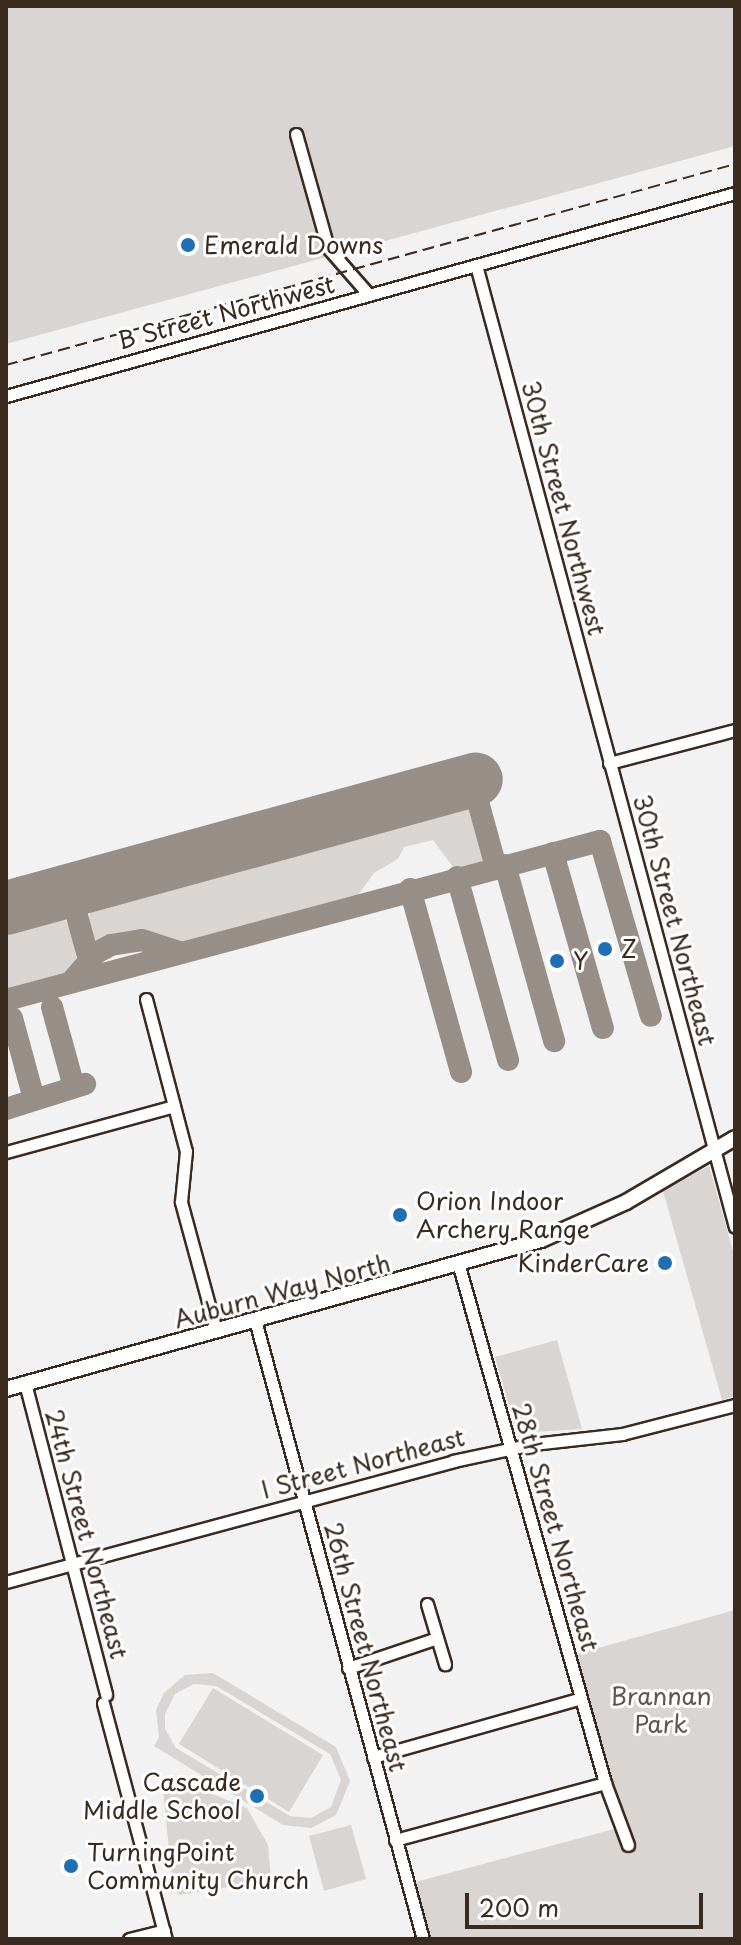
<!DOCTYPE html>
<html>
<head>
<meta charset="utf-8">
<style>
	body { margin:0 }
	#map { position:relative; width:741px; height:1945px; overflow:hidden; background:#f3f2f2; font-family:"Playpen Sans",sans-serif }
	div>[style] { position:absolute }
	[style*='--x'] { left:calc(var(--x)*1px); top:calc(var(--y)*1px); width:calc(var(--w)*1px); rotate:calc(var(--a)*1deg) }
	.green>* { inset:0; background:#d8d5d2 }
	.taxiway>* { height:22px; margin:-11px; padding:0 11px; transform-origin:11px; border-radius:11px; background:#978e88 }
	.runway>* { height:54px; margin:-27px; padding:0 27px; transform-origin:27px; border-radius:27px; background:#978e88 }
	.roads { filter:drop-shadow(2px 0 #3b2a1e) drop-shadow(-2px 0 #3b2a1e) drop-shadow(0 2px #3b2a1e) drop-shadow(0 -2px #3b2a1e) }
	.minor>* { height:11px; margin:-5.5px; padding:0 5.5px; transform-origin:5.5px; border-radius:5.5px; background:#fff }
	.major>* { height:14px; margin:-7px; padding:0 7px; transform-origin:7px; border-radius:7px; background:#fff }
	.rail>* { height:2px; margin-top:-1px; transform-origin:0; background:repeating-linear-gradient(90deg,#3b2a1e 0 12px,transparent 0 18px) }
	.dots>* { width:22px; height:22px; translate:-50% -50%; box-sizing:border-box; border:4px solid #fff; border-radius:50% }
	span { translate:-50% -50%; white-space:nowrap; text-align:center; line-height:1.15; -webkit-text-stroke:6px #fff; paint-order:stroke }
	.poi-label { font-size:24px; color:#3b2a1e }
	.left { translate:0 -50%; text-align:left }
	.right { translate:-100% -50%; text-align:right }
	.street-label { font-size:24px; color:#3b2a1e }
	.park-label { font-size:24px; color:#62554b }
	.frame { position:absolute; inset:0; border:8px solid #3b2a1e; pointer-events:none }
	.scale { position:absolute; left:465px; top:1893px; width:238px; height:36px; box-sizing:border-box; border:4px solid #3b2a1e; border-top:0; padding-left:10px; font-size:24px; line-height:28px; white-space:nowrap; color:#3b2a1e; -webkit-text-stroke:6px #fff; paint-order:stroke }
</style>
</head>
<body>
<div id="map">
	<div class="green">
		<div style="clip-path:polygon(6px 6px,735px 6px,735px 146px,6px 344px)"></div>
		<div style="clip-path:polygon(471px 797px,488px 855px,487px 864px,480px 868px,456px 871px,433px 840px,404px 847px,398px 859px,374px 873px,356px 898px,285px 919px,180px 947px,139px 934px,95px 945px,90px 938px,89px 915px,101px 899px)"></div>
		<div style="clip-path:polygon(43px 915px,61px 916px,71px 927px,78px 968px,73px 974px,6px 993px,6px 925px)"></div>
		<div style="clip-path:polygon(709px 1166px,735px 1258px,735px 1396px,722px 1400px,663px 1191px)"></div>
		<div style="clip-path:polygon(557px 1340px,582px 1429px,517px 1433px,495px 1357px)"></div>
		<div style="clip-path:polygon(735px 1610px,735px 1939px,423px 1939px,408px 1884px,618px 1828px,569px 1656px)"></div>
		<div style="clip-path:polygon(evenodd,213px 1673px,336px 1747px,350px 1781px,336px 1815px,311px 1828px,283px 1825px,154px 1746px,159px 1738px,156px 1710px,164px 1693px,185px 1675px,213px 1673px,194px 1684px,216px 1686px,330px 1754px,341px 1780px,331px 1807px,311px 1818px,290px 1816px,176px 1748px,165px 1729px,165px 1714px,175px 1694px,194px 1684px)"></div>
		<div style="clip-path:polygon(213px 1688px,323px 1755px,289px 1812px,179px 1744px)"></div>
		<div style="clip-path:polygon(163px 1790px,202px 1790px,247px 1808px,268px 1845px,271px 1880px,179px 1895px,173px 1889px)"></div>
		<div style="clip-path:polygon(351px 1825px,366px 1879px,324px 1891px,309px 1836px)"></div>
	</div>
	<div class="taxiway">
		<div style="--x:472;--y:780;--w:90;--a:74.6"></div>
		<div style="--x:553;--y:853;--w:182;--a:74.1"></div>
		<div style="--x:505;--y:865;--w:183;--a:74.4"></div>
		<div style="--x:457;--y:877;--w:190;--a:74.4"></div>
		<div style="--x:410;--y:889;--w:190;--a:74.4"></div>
		<div style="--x:70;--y:890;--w:84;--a:74.8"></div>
		<div style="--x:71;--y:982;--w:38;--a:-49"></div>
		<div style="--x:96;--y:953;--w:17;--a:-28"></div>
		<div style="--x:111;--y:945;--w:31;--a:-9"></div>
		<div style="--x:142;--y:940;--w:39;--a:18"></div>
		<div style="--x:6;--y:1000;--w:615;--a:-14.99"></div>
		<div style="--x:600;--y:841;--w:182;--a:73.8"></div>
		<div style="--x:52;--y:1007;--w:83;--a:74.6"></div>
		<div style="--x:12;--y:1018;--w:84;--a:74.8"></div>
		<div style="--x:6;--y:1109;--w:83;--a:-17.6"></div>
	</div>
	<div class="runway">
		<div style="--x:6;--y:908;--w:487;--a:-15.3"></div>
	</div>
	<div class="roads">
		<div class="minor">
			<div style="--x:296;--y:134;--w:118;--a:74.3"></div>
			<div style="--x:328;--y:248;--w:62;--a:48.9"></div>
			<div style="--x:476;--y:265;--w:996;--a:74.93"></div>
			<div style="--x:6;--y:396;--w:757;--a:-15.56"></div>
			<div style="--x:609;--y:763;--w:130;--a:-14.7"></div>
			<div style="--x:146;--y:999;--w:157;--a:75.3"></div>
			<div style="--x:186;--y:1151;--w:51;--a:95.6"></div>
			<div style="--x:181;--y:1202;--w:134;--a:74.8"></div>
			<div style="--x:6;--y:1152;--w:174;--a:-15.3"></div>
			<div style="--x:459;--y:1266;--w:537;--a:74.23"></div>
			<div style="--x:605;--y:1783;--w:66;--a:69.6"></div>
			<div style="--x:255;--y:1320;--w:641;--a:74.82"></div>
			<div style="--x:25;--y:1383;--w:322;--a:75.4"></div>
			<div style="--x:6;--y:1582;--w:463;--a:-15.1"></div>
			<div style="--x:453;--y:1461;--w:82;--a:-12"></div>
			<div style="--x:533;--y:1444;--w:90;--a:-6.4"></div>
			<div style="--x:622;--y:1434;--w:117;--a:-14.4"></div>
			<div style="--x:427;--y:1604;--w:63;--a:73.3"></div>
			<div style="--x:348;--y:1668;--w:94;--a:-18.6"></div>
			<div style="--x:103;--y:1703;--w:244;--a:75.1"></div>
			<div style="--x:373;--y:1757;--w:216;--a:-15.8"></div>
			<div style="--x:395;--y:1840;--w:218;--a:-15.2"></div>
			<div style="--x:129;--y:1939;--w:36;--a:-14"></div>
		</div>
		<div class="major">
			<div style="--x:6;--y:1389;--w:555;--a:-15.56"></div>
			<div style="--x:541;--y:1240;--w:93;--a:-24.1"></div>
			<div style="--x:626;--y:1202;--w:126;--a:-30.4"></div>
		</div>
	</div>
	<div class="rail">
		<div style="--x:6;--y:365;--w:756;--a:-15.41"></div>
	</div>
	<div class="dots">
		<div style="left:188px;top:245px;background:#1f6fb2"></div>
		<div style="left:605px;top:949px;background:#1f6fb2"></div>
		<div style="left:557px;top:961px;background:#1f6fb2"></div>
		<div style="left:400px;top:1215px;background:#1f6fb2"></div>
		<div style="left:665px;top:1263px;background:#1f6fb2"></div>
		<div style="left:257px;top:1796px;background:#1f6fb2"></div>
		<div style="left:71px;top:1866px;background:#1f6fb2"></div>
	</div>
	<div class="poi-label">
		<span class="left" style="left:204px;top:245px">Emerald Downs</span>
		<span class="left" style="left:621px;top:949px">Z</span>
		<span class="left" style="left:573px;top:961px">Y</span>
		<span class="left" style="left:416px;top:1215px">Orion Indoor<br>Archery Range</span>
		<span class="right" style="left:649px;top:1263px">KinderCare</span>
		<span class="right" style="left:241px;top:1796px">Cascade<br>Middle School</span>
		<span class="left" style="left:87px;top:1866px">TurningPoint<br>Community Church</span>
	</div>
	<div class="street-label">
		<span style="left:226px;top:312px;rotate:-15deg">B Street Northwest</span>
		<span style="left:564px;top:508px;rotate:75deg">30th Street Northwest</span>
		<span style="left:675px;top:920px;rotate:75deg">30th Street Northeast</span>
		<span style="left:282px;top:1291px;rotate:-15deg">Auburn Way North</span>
		<span style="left:363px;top:1463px;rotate:-15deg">I Street Northeast</span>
		<span style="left:556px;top:1527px;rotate:74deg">28th Street Northeast</span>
		<span style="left:87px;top:1534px;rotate:75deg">24th Street Northeast</span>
		<span style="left:366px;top:1647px;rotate:75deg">26th Street Northeast</span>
	</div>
	<div class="park-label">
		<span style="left:661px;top:1710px">Brannan<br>Park</span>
	</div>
	<div class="frame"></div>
	<div class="scale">200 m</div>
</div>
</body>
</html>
